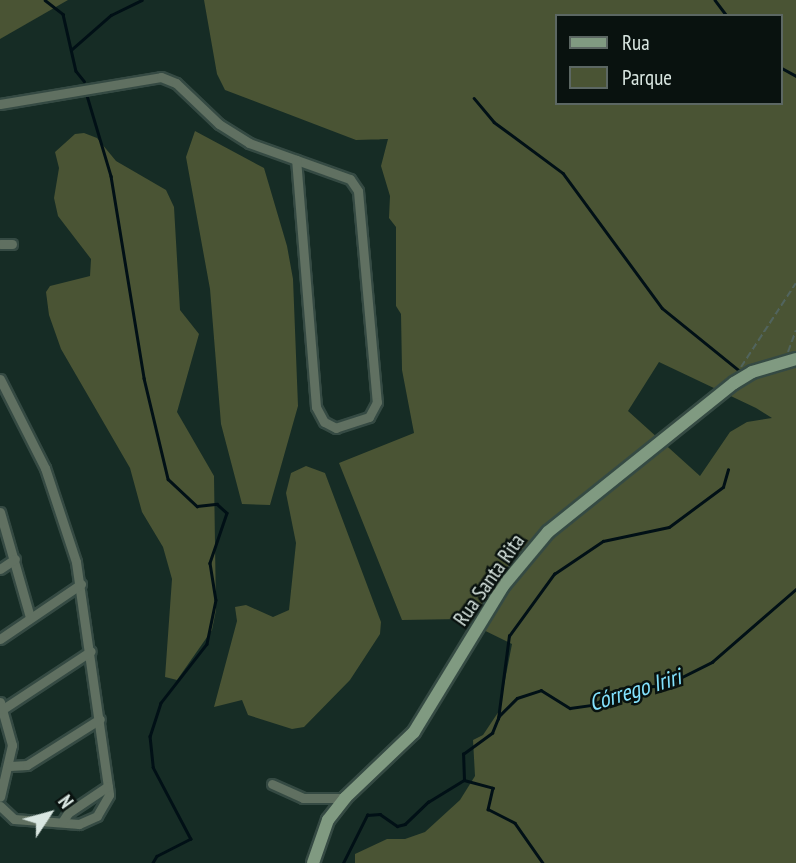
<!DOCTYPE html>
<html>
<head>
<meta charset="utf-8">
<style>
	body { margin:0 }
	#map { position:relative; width:796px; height:863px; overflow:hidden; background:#162c25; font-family:"PT Sans Narrow",sans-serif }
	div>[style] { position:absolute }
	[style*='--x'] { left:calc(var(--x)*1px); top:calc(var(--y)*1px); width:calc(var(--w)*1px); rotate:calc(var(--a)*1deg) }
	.green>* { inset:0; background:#4a5434 }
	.stream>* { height:2.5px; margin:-1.25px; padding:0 1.25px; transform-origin:1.25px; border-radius:1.25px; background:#011016 }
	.path>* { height:2px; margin-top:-1px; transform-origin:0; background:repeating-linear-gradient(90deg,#51645e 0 7px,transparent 0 10.5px) }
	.roads { filter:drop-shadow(2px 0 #354a43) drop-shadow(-2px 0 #354a43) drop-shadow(0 2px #354a43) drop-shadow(0 -2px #354a43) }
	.street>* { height:9px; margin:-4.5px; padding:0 4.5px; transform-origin:4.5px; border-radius:4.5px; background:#607061 }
	.secondary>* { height:12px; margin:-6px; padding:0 6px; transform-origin:6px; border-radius:6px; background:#809a81 }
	span { translate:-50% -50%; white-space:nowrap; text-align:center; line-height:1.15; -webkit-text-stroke:5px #09120f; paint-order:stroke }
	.street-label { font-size:21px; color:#d9e6e1 }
	.water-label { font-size:23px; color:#83e3ff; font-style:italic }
	.legend { position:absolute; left:555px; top:14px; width:228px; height:91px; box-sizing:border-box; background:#09120f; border:2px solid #5c6763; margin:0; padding:9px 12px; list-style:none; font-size:21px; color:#d9e6e1 }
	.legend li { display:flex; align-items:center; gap:14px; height:35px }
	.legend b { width:35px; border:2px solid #5c6763 }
	.north { position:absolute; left:14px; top:779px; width:70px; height:70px; -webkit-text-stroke:5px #09120f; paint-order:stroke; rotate:54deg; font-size:19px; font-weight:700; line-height:28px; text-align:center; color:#d9e6e1 }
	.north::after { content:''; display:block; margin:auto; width:24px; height:32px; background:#d9e6e1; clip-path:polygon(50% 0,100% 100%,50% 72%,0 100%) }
</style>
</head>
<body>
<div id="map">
	<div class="green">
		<div style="clip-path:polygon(0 0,68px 0,0 39px)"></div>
		<div style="clip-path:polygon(evenodd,204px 0,796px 0,796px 863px,355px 863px,355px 854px,387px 839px,405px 839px,425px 832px,460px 800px,475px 776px,473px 740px,483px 735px,499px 711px,512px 644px,461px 619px,402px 620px,339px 463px,414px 433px,402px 370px,401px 314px,396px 306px,396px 227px,389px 218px,390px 196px,381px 166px,388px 139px,356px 140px,225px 90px,217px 74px,204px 0,556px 16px,780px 16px,780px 103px,556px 103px,556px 16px,204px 0,659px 362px,756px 408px,772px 418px,747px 422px,730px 432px,700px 476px,628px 411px,659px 362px)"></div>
		<div style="clip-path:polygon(195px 131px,264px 168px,287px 246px,293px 279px,298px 406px,270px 505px,242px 504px,221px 424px,210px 289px,186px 157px)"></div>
		<div style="clip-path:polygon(84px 133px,97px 138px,116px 161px,166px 190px,174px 207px,180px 310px,199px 334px,177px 412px,214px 476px,216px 610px,212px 630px,177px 680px,165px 677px,172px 579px,163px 547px,142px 512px,130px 468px,61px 349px,49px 315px,46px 292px,50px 286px,90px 276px,91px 259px,58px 216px,54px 198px,59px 168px,55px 152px,75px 134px)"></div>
		<div style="clip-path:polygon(306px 466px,325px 473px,381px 622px,380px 634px,350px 680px,304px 727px,292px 729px,248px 715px,242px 700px,214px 707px,237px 621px,235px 607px,246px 605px,273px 617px,289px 610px,296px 543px,286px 493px,291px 473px)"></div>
	</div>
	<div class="stream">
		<div style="--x:45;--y:0;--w:23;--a:38"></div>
		<div style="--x:63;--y:14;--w:58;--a:77.2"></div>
		<div style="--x:76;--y:71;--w:13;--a:51"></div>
		<div style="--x:715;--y:0;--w:20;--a:53"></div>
		<div style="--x:71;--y:50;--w:53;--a:-41.2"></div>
		<div style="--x:111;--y:15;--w:34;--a:-26"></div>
		<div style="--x:780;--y:67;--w:18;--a:29"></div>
		<div style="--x:86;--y:92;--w:88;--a:73.4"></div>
		<div style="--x:111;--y:176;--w:205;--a:80.7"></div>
		<div style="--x:144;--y:378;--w:104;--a:76.6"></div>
		<div style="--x:168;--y:479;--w:40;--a:43"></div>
		<div style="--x:197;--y:506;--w:20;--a:-6"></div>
		<div style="--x:217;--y:504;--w:13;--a:42"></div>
		<div style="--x:227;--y:513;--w:53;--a:108.8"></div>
		<div style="--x:210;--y:563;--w:37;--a:81"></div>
		<div style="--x:216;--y:600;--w:45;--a:101.6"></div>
		<div style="--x:207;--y:644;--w:75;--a:127.9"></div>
		<div style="--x:161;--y:703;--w:35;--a:108"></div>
		<div style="--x:150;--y:736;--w:31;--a:84"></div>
		<div style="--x:153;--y:767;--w:81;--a:62.2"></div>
		<div style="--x:191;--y:839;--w:38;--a:153"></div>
		<div style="--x:157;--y:856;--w:8;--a:120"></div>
		<div style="--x:474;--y:98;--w:31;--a:50"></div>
		<div style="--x:494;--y:122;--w:86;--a:36.5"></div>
		<div style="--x:563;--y:173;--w:167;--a:53.7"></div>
		<div style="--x:662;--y:308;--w:102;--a:39"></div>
		<div style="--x:498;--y:719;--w:84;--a:-82.5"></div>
		<div style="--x:509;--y:636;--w:77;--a:-54"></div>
		<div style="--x:554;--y:574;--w:59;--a:-34"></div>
		<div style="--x:603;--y:541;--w:67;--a:-12"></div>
		<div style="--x:669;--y:527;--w:67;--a:-36.5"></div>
		<div style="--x:723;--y:487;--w:18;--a:-74"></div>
		<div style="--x:464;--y:780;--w:26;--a:-92"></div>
		<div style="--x:463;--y:754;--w:36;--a:-36"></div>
		<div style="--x:492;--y:733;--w:18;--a:-68"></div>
		<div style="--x:499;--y:716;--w:25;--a:-45"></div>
		<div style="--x:517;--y:698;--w:25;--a:-18"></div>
		<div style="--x:541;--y:690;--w:34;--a:32"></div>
		<div style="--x:570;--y:708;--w:22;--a:-8"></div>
		<div style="--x:592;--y:705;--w:39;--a:-27"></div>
		<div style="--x:627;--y:687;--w:37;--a:-2"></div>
		<div style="--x:664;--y:686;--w:54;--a:-26.6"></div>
		<div style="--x:712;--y:662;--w:111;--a:-41"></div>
		<div style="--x:464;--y:780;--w:30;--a:15"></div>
		<div style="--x:493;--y:788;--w:22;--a:103"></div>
		<div style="--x:488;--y:809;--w:30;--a:27"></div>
		<div style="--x:515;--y:823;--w:49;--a:55"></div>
		<div style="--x:343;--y:863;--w:54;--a:-63.4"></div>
		<div style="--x:367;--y:815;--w:13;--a:-4"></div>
		<div style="--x:380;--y:814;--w:21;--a:35"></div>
		<div style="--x:397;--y:826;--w:8;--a:-14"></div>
		<div style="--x:405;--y:824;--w:32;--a:-44"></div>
		<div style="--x:428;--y:802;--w:42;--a:-31.4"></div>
	</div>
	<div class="path">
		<div style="--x:788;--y:352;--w:23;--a:-70"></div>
		<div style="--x:741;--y:367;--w:100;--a:-56.8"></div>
	</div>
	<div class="roads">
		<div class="street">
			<div style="--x:0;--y:104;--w:163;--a:-9.5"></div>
			<div style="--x:161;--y:77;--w:16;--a:22"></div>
			<div style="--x:176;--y:83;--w:59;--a:43.6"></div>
			<div style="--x:219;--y:124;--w:36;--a:32"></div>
			<div style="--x:249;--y:143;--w:107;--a:19.6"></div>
			<div style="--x:350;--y:179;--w:14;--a:56"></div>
			<div style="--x:358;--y:191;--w:212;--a:84.9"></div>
			<div style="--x:377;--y:402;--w:17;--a:118"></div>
			<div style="--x:369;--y:417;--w:35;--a:162"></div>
			<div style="--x:336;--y:428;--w:13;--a:-153"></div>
			<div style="--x:324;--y:422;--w:17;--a:-118"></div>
			<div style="--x:316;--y:407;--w:248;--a:-94.6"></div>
			<div style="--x:0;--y:244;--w:12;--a:0"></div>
			<div style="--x:0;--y:379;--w:100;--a:63.2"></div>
			<div style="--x:45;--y:468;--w:99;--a:71.7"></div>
			<div style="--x:76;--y:562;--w:235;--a:81.9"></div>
			<div style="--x:109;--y:795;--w:24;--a:120"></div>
			<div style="--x:97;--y:816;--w:20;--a:156"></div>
			<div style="--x:79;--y:824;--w:65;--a:-175.6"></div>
			<div style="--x:14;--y:819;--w:19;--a:-137"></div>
			<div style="--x:0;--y:512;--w:109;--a:74.1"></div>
			<div style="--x:0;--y:569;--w:18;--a:-34"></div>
			<div style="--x:0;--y:639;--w:98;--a:-34.2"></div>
			<div style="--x:0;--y:702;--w:45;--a:74.4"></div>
			<div style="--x:12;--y:745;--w:53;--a:103"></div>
			<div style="--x:3;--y:709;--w:105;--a:-33.4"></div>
			<div style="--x:10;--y:766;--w:17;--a:-3"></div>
			<div style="--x:27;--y:765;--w:86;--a:-32.2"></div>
			<div style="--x:272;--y:784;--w:34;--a:24"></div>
			<div style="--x:303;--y:798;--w:42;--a:0"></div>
			<div style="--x:62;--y:822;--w:11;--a:-56"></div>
			<div style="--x:68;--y:813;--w:48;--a:-34"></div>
		</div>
		<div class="secondary">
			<div style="--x:313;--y:863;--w:46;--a:-70.8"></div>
			<div style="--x:328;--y:820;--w:28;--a:-52"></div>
			<div style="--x:345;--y:798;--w:95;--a:-43.7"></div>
			<div style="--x:414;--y:732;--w:171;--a:-58.6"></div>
			<div style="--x:503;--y:586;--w:70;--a:-50.2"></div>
			<div style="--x:548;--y:532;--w:238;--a:-38.7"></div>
			<div style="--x:734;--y:383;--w:21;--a:-31"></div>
			<div style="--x:752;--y:372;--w:46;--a:-16.5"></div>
		</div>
	</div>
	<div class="street-label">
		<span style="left:489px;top:580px;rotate:-55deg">Rua Santa Rita</span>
	</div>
	<div class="water-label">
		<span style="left:635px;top:690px;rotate:-17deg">Córrego Iriri</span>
	</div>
	<ul class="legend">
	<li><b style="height:9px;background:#809a81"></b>Rua</li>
	<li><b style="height:19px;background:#4a5434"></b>Parque</li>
	</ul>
	<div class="north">N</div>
</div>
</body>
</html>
